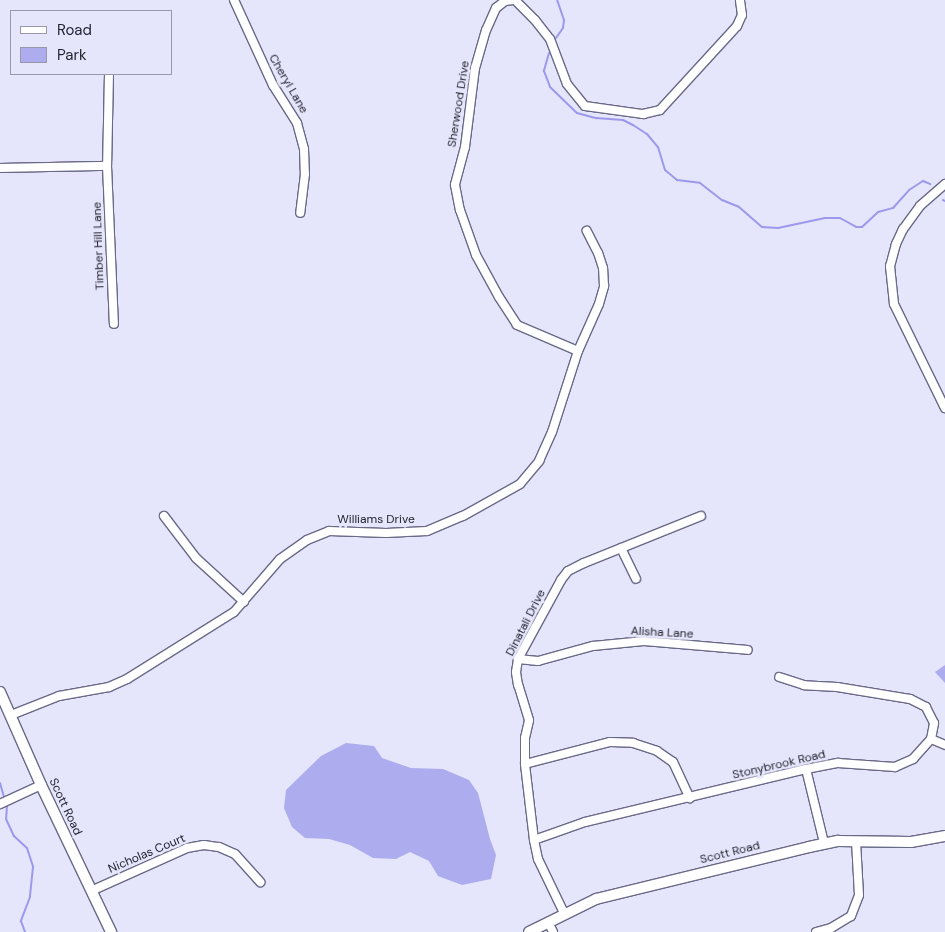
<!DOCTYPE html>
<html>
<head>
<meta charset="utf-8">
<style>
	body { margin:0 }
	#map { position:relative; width:945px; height:932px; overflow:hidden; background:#e5e5fb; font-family:"DM Sans",sans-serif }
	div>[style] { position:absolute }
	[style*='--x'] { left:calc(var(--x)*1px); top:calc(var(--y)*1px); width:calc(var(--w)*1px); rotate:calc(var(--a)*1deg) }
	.green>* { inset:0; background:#adacef }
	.stream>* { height:2px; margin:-1px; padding:0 1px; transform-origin:1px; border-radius:1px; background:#9c99ec }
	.roads { filter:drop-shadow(1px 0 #696988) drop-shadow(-1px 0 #696988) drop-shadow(0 1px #696988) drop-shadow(0 -1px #696988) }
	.minor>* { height:8px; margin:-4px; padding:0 4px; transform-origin:4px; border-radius:4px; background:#fff }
	.major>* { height:10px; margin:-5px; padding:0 5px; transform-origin:5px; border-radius:5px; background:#fff }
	span { translate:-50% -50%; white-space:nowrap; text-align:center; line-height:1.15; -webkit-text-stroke:5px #e5e5fb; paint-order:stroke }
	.street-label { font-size:12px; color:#242431 }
	.legend { position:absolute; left:10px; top:10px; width:162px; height:65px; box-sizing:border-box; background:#e5e5fb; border:1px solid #9898aa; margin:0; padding:6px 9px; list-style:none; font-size:15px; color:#242431 }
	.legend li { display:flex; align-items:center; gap:10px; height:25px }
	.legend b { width:25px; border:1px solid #9898aa }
</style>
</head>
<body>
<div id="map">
	<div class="green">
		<div style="clip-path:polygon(945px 665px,945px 683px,935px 672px)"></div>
		<div style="clip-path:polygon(346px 743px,374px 746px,382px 758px,411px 768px,443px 769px,469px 780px,478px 793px,490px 839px,496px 855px,491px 879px,462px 885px,438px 876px,429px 861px,410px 852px,396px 859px,373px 858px,350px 845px,329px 839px,305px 838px,292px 827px,284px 808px,286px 790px,321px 756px)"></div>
	</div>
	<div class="stream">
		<div style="--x:556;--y:38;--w:12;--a:-55"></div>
		<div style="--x:563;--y:28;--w:8;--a:-83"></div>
		<div style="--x:564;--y:20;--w:21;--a:-109"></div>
		<div style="--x:549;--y:53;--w:19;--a:106"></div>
		<div style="--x:544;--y:71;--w:17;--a:69"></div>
		<div style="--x:550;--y:87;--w:37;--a:44"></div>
		<div style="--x:577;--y:113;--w:20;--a:15"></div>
		<div style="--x:596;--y:118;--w:27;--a:4"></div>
		<div style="--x:623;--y:120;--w:11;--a:27"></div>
		<div style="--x:633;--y:125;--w:17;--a:33"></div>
		<div style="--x:647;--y:134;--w:17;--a:50"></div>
		<div style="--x:658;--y:147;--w:24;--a:73"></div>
		<div style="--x:665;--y:170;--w:16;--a:40"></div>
		<div style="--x:677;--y:180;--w:23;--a:7"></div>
		<div style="--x:700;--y:183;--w:28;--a:38"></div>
		<div style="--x:722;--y:200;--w:18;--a:22"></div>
		<div style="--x:739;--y:207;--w:30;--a:41"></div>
		<div style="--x:762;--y:227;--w:16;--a:4"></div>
		<div style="--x:778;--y:228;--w:48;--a:-12"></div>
		<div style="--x:825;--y:218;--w:15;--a:0"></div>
		<div style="--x:840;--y:218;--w:18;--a:29"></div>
		<div style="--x:856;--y:227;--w:6;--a:0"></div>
		<div style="--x:862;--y:227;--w:22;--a:-43"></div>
		<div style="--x:878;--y:212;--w:16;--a:-15"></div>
		<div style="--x:893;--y:208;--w:24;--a:-48"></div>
		<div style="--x:909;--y:190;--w:17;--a:-33"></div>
		<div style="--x:923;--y:181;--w:8;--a:23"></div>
		<div style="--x:943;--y:200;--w:2;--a:27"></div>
		<div style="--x:0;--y:783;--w:18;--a:74"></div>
		<div style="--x:7;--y:806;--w:13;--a:94"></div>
		<div style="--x:6;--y:819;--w:19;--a:65"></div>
		<div style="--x:14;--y:836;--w:18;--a:43"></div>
		<div style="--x:27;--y:848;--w:20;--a:72"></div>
		<div style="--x:33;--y:867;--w:30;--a:96"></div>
		<div style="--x:30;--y:897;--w:26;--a:111"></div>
		<div style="--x:21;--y:921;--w:12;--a:70"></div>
	</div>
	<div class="roads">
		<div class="minor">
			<div style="--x:234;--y:0;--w:94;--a:65.4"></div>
			<div style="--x:273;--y:85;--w:45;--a:57.7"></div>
			<div style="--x:297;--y:123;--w:27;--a:75"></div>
			<div style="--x:304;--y:149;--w:25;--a:88"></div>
			<div style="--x:305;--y:174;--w:39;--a:97"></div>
			<div style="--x:513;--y:0;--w:8;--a:173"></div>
			<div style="--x:505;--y:1;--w:11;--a:142"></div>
			<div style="--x:496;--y:8;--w:24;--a:114"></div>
			<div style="--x:486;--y:30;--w:40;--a:106"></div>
			<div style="--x:475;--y:68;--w:80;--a:97.2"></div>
			<div style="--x:465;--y:147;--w:39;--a:105"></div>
			<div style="--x:455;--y:185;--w:25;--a:79"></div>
			<div style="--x:460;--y:210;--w:48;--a:70.4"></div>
			<div style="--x:476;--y:255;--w:48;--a:61.3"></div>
			<div style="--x:499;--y:297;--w:33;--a:57"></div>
			<div style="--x:517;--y:325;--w:66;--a:23.1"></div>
			<div style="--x:515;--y:0;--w:28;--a:45"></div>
			<div style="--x:535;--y:20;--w:24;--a:52"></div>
			<div style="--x:550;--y:39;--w:48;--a:69.3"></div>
			<div style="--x:567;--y:84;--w:28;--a:51"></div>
			<div style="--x:585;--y:106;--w:59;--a:7.9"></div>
			<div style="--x:643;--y:114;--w:17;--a:-13"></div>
			<div style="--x:660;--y:110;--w:114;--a:-47.5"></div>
			<div style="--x:737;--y:26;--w:12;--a:-66"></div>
			<div style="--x:742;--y:15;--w:15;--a:-98"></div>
			<div style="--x:109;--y:74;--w:92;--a:91.2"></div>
			<div style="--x:107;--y:166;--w:158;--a:87.5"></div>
			<div style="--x:0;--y:168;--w:107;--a:-1.1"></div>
			<div style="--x:945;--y:184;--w:33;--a:139"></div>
			<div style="--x:920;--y:206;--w:29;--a:126"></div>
			<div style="--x:903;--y:229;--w:17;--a:115"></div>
			<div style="--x:896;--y:244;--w:23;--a:105"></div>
			<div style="--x:890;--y:266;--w:38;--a:84"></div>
			<div style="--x:894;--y:304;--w:116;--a:63.9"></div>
			<div style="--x:164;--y:516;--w:53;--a:52.7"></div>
			<div style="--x:196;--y:558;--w:65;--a:42.5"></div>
			<div style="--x:621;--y:548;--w:34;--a:64"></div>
			<div style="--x:518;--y:659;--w:20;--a:6"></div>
			<div style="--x:538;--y:661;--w:57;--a:-15.3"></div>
			<div style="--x:593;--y:646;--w:51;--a:-5.6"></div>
			<div style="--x:644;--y:641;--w:104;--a:4.9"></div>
			<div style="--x:11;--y:715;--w:52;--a:-21.6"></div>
			<div style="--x:59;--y:696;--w:51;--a:-10.2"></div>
			<div style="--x:109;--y:687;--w:20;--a:-24"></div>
			<div style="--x:127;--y:679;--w:126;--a:-32.1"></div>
			<div style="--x:234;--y:612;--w:70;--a:-49"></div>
			<div style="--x:280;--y:559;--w:33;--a:-35"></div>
			<div style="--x:307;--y:540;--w:24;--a:-22"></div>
			<div style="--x:329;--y:531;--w:57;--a:2"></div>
			<div style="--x:386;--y:533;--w:41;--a:-2.8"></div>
			<div style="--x:427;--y:531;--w:39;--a:-23"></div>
			<div style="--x:463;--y:516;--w:65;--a:-29.3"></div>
			<div style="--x:520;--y:484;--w:30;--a:-50"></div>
			<div style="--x:539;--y:461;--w:32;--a:-66"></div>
			<div style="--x:552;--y:432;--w:85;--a:-72.2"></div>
			<div style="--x:578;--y:351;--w:51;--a:-65.9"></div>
			<div style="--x:599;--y:304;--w:19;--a:-74"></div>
			<div style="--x:604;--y:286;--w:18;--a:-93"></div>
			<div style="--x:603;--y:268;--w:16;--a:-108"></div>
			<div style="--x:598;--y:253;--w:25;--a:-117"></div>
			<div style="--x:931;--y:739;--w:15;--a:23"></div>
			<div style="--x:525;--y:764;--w:88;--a:-14.5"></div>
			<div style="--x:610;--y:742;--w:23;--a:2"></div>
			<div style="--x:633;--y:743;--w:25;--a:18"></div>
			<div style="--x:657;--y:751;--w:19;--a:35"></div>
			<div style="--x:673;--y:762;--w:40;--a:65"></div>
			<div style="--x:806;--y:769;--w:76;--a:76.3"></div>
			<div style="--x:0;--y:804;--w:45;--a:-24.9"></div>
			<div style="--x:534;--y:840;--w:54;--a:-19.4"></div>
			<div style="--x:585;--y:822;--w:227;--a:-13.5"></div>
			<div style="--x:806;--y:769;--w:33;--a:-11"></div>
			<div style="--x:838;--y:763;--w:57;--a:4"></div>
			<div style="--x:895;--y:767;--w:20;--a:-24"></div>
			<div style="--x:913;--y:759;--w:27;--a:-48"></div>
			<div style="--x:931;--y:739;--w:16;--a:-79"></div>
			<div style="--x:934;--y:723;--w:18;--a:-117"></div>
			<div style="--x:926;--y:707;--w:18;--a:-153"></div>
			<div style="--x:910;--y:699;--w:74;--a:-170.7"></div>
			<div style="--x:837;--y:687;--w:33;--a:-177"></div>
			<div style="--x:804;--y:685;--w:26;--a:-162"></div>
			<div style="--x:91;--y:891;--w:105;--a:-24.1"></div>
			<div style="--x:187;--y:848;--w:17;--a:-10"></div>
			<div style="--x:204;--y:845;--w:15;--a:8"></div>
			<div style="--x:219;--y:847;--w:17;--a:24"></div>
			<div style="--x:235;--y:854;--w:38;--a:48"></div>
			<div style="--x:564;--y:913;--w:60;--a:-115.7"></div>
			<div style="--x:538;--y:859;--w:19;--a:-102"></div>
			<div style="--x:534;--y:840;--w:77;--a:-96.8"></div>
			<div style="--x:525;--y:764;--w:26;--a:-90"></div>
			<div style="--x:525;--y:738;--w:18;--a:-77"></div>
			<div style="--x:529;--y:720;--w:37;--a:-107"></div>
			<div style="--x:518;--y:685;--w:13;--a:-99"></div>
			<div style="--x:516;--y:672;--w:13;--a:-81"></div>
			<div style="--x:518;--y:659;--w:90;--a:-61.4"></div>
			<div style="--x:561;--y:580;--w:11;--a:-52"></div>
			<div style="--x:568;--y:571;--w:18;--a:-27"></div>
			<div style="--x:584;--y:563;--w:126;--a:-21.9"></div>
			<div style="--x:548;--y:922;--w:11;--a:63"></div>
			<div style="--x:816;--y:932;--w:16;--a:-15"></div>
			<div style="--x:831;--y:928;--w:23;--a:-31"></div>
			<div style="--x:851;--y:916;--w:22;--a:-69"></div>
			<div style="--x:859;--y:895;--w:54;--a:-93.2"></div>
		</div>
		<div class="major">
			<div style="--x:0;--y:692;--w:102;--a:66.2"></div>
			<div style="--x:41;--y:785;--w:163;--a:64.5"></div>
			<div style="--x:529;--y:932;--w:75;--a:-26.2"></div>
			<div style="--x:596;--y:899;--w:219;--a:-13.7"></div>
			<div style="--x:809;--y:847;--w:30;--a:-12"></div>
			<div style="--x:838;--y:841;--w:73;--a:0.8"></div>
			<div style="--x:911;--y:842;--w:35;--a:-10"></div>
		</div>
	</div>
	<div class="street-label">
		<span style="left:288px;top:84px;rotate:60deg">Cheryl Lane</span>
		<span style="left:459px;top:104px;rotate:-81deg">Sherwood Drive</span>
		<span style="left:99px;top:246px;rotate:-92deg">Timber Hill Lane</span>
		<span style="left:376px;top:520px">Williams Drive</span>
		<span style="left:526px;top:623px;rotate:-63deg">Dinatali Drive</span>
		<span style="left:662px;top:633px;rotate:3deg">Alisha Lane</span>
		<span style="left:779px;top:765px;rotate:-13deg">Stonybrook Road</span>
		<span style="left:65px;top:807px;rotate:65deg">Scott Road</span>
		<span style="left:730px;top:853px;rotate:-14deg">Scott Road</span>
		<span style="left:147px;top:854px;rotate:-23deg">Nicholas Court</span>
	</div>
	<ul class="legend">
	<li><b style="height:6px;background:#fff"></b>Road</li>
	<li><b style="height:14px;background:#adacef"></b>Park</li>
	</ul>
</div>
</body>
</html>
